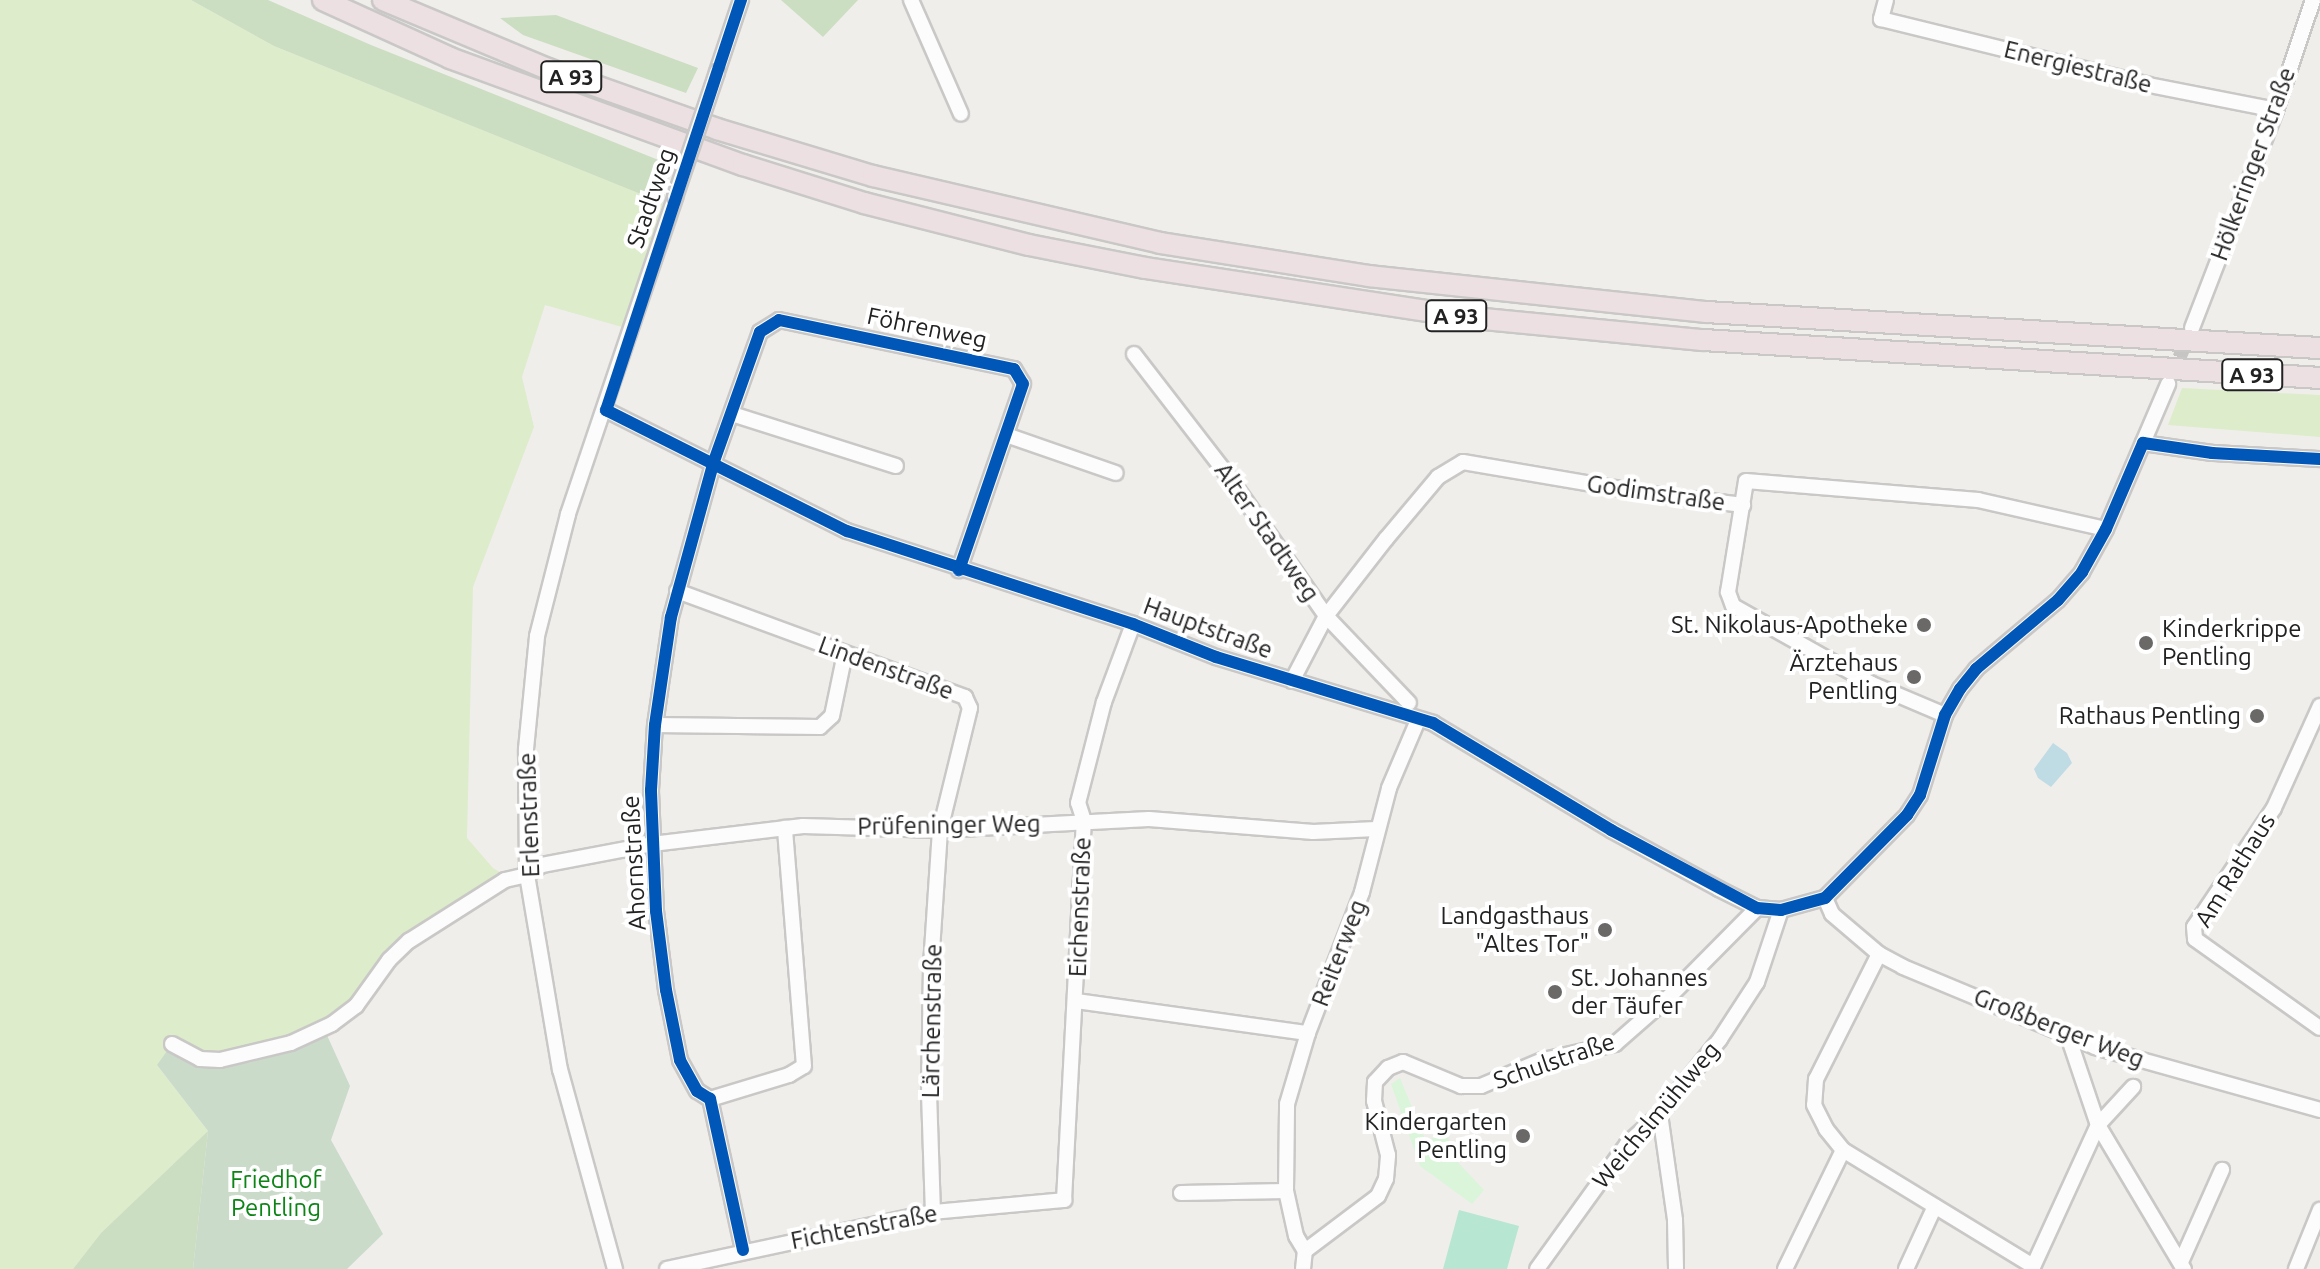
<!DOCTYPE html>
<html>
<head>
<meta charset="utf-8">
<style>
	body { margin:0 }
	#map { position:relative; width:2320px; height:1269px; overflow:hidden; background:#f0eeeb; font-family:Ubuntu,sans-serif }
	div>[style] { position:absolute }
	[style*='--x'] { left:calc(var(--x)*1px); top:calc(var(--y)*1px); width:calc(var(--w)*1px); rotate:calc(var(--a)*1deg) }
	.grass>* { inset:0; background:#ddeccb }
	.forest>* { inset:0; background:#cbdec1 }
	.cemetery>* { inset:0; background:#cadbca }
	.park>* { inset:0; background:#daf5da }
	.pitch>* { inset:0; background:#b7e6d2 }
	.water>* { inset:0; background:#bfdbe3 }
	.minor-tunnel>* { height:14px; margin-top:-7px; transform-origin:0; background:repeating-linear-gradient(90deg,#c7c5c3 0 14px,transparent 0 21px) }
	.roads { filter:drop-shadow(2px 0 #c9c8c7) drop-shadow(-2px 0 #c9c8c7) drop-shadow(0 2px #c9c8c7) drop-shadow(0 -2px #c9c8c7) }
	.minor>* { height:14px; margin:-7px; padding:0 7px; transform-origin:7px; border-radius:7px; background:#fdfcfc }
	.highway>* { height:20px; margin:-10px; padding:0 10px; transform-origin:10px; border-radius:10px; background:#ece0e2 }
	.bridges { filter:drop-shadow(2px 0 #c9c8c7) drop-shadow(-2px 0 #c9c8c7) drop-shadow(0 2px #c9c8c7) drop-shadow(0 -2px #c9c8c7) }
	.minor-bridge>* { height:14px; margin:-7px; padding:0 7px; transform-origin:7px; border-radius:7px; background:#fdfcfc }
	.cycleway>* { height:12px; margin:-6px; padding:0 6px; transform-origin:6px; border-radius:6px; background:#0057b8 }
	.dots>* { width:22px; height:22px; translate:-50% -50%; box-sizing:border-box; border:4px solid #fff; border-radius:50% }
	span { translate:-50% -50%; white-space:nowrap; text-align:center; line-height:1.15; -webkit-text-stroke:8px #fff; paint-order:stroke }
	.shield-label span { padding:2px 6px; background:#fff; border:2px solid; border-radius:6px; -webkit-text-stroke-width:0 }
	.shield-label { font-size:22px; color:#222; font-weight:700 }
	.street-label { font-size:24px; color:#222 }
	.poi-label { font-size:24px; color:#222 }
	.right { translate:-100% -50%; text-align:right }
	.left { translate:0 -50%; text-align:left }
	.park-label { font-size:24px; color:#0c8416 }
</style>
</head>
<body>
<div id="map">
	<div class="grass">
		<div style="clip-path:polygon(0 0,191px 0,274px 46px,663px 203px,622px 327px,545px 305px,522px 377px,534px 427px,473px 587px,467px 838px,493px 868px,506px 876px,402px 949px,326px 1033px,252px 1062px,157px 1065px,208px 1131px,101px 1233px,73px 1269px,0 1269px)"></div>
		<div style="clip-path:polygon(2182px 388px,2320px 395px,2320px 437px,2168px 425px)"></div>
	</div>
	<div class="forest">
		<div style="clip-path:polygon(191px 0,268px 0,371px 45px,671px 165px,663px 203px,274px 46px)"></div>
		<div style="clip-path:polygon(781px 0,858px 0,823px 37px)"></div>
		<div style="clip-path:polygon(556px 15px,698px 68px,686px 93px,523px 35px,500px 18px)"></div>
		<div style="clip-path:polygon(208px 1131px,193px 1269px,73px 1269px,101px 1233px)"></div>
	</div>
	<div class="cemetery">
		<div style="clip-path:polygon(326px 1033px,350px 1086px,331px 1140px,383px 1234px,347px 1269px,193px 1269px,208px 1131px,157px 1065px,172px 1044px,222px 1066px,252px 1062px)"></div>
	</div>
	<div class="park">
		<div style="clip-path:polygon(1400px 1078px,1425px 1139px,1448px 1137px,1453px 1157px,1484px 1190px,1472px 1204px,1420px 1166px,1391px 1084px)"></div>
	</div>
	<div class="pitch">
		<div style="clip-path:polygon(1459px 1210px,1519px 1226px,1507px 1269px,1443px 1269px)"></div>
	</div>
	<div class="water">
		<div style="clip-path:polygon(2053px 743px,2067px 753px,2072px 763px,2051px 787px,2038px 778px,2034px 769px)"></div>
	</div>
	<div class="minor-tunnel">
		<div style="--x:2171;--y:377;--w:48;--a:-66.6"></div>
	</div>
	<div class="roads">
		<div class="minor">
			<div style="--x:911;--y:0;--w:124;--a:66.3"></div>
			<div style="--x:1886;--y:0;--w:20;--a:105"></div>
			<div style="--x:1881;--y:19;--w:276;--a:13.8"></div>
			<div style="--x:2149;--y:85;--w:129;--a:11.1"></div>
			<div style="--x:717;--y:72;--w:76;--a:-71.6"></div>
			<div style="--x:2192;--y:328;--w:234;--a:-68.9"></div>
			<div style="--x:2276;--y:110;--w:116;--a:-71.4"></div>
			<div style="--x:1134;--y:354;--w:150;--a:52.3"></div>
			<div style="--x:1226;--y:473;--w:174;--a:55"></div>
			<div style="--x:1326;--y:616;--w:120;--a:46.3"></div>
			<div style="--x:606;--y:410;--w:270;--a:26.7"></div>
			<div style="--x:847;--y:531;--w:301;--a:18"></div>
			<div style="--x:1133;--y:624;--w:89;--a:21.7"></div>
			<div style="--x:1216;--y:657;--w:227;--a:16.9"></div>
			<div style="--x:1433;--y:723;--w:208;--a:31"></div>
			<div style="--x:1611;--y:830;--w:123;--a:28.6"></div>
			<div style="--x:1719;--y:889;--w:42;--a:26.6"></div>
			<div style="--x:1757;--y:908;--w:24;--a:5"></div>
			<div style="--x:1781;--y:910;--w:46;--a:-15.3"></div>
			<div style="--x:1825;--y:898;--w:117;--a:-45.3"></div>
			<div style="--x:1907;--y:815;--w:24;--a:-57"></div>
			<div style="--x:1920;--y:795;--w:84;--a:-72.6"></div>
			<div style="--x:1945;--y:715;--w:30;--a:-60"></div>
			<div style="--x:1960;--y:689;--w:26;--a:-51"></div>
			<div style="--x:1976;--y:669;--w:107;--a:-40.1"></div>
			<div style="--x:2058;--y:600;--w:37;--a:-49"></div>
			<div style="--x:2082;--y:572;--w:49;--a:-60.8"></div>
			<div style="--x:2106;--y:529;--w:158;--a:-66.8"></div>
			<div style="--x:732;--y:414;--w:172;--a:17.6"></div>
			<div style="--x:1006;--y:435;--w:116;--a:19.1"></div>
			<div style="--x:2143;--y:443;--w:70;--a:8.2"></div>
			<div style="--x:2212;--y:453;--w:108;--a:3.2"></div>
			<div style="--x:677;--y:591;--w:307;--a:20.2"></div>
			<div style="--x:965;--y:697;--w:12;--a:66"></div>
			<div style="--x:970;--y:708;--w:126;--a:103.8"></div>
			<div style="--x:940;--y:830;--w:137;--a:93.8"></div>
			<div style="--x:931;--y:967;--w:126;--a:90.9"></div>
			<div style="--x:929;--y:1093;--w:119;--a:88.1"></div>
			<div style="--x:1292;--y:681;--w:73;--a:-62.4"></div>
			<div style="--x:1326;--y:616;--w:98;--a:-52.1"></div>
			<div style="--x:1386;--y:539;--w:81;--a:-50"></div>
			<div style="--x:1438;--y:477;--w:29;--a:-31"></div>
			<div style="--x:1463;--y:462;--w:185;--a:9.7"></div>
			<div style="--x:1645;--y:493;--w:99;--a:7"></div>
			<div style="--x:2320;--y:706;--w:112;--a:114.3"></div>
			<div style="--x:2274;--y:808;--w:143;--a:123.9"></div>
			<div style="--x:2194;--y:927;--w:12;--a:85"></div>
			<div style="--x:2195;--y:939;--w:153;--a:35.5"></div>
			<div style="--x:1945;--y:715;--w:79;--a:-157"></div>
			<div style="--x:1872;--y:684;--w:159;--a:-150.7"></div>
			<div style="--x:1733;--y:606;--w:15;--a:-110"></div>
			<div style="--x:1728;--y:592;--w:112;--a:-80.8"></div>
			<div style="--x:1746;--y:481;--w:233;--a:4.7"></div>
			<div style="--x:1978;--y:500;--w:131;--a:12.8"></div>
			<div style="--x:655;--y:725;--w:165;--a:0.7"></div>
			<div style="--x:820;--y:727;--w:16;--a:-43"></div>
			<div style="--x:832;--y:716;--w:64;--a:-78.3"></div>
			<div style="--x:1825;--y:898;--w:17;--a:66"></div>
			<div style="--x:1832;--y:914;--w:62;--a:40.4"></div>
			<div style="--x:1879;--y:954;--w:27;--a:28"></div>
			<div style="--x:1903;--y:967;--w:208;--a:22.6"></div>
			<div style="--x:2095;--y:1047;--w:234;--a:15.6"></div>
			<div style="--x:1879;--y:954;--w:140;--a:116.7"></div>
			<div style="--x:1816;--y:1079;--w:26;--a:94"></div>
			<div style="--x:1814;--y:1105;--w:27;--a:63"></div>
			<div style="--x:1826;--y:1129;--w:27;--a:51"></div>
			<div style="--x:1843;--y:1150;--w:223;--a:31.4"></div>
			<div style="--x:1076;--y:1001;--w:234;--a:7.9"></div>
			<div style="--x:2068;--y:1036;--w:94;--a:71.4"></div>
			<div style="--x:2098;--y:1125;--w:168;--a:59.2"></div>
			<div style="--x:172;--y:1044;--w:32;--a:28"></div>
			<div style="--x:200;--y:1059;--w:20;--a:3"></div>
			<div style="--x:220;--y:1060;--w:73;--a:-13.5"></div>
			<div style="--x:291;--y:1043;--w:45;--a:-24.9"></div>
			<div style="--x:332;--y:1024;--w:30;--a:-37"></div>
			<div style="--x:356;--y:1006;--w:57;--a:-54.3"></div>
			<div style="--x:389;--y:960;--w:28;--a:-44"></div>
			<div style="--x:409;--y:941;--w:114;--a:-32.4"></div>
			<div style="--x:505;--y:880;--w:23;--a:-13"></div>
			<div style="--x:527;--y:875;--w:18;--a:-34"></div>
			<div style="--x:542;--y:865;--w:112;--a:-10.8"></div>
			<div style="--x:652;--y:844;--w:152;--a:-6.8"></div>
			<div style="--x:803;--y:826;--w:137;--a:1.7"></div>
			<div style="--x:940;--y:830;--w:209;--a:-3"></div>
			<div style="--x:1149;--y:819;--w:165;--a:4.5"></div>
			<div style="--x:1313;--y:832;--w:63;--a:-2.7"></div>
			<div style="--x:710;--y:1099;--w:83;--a:-16.9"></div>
			<div style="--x:789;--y:1075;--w:17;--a:-31"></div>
			<div style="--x:804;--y:1066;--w:239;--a:-94.6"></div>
			<div style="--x:1660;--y:1114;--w:107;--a:81.9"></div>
			<div style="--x:1675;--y:1220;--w:49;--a:88.8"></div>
			<div style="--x:1181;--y:1193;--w:105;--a:-1.1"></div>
			<div style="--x:743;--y:1250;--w:155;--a:-102.3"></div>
			<div style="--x:710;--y:1099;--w:15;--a:-148"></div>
			<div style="--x:697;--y:1091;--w:35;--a:-119"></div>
			<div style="--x:680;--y:1060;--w:71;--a:-101.3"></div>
			<div style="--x:666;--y:990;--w:80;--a:-97.2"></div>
			<div style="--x:656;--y:911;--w:121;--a:-92.4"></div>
			<div style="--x:651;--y:790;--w:65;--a:-86.5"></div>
			<div style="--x:655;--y:725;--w:109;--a:-81.6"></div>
			<div style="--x:671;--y:617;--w:159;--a:-74.6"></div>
			<div style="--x:713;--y:464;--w:140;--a:-70.4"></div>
			<div style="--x:760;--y:332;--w:22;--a:-32"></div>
			<div style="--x:779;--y:320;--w:240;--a:11.8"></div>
			<div style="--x:1014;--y:369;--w:17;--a:59"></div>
			<div style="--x:1023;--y:384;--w:197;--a:109"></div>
			<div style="--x:1305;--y:1251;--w:91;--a:-37"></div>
			<div style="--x:1378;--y:1196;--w:19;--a:-65"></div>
			<div style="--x:1386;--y:1179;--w:24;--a:-85"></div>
			<div style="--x:1388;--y:1155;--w:56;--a:-104.5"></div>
			<div style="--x:1374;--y:1101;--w:19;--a:-87"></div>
			<div style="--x:1375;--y:1082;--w:19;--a:-47"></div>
			<div style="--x:1388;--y:1068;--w:16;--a:-22"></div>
			<div style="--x:1403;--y:1062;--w:63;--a:22.5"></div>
			<div style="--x:1461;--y:1086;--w:20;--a:0"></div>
			<div style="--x:1481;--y:1086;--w:67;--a:-22.8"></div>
			<div style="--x:1543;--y:1060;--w:74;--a:-12.5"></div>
			<div style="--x:1615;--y:1044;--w:77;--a:-41.3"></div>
			<div style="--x:1673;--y:993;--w:120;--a:-45.3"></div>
			<div style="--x:2181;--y:1262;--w:101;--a:-66"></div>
			<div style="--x:615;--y:1269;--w:206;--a:-105.4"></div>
			<div style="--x:560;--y:1070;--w:198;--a:-99.6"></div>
			<div style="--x:527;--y:875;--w:126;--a:-90.5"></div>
			<div style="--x:526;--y:749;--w:114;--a:-84.4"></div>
			<div style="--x:537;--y:636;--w:126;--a:-75.7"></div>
			<div style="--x:568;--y:514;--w:335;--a:-71.3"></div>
			<div style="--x:667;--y:1269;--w:272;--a:-12.1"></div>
			<div style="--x:933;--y:1212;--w:132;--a:-5.2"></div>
			<div style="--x:1064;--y:1200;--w:380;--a:-87"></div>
			<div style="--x:1084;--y:821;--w:19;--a:-108"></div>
			<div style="--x:1078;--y:803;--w:104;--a:-75.6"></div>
			<div style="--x:1104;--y:702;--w:83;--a:-69.6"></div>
			<div style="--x:1303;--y:1269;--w:18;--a:-84"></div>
			<div style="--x:1305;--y:1251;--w:17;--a:-121"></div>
			<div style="--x:1296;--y:1236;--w:46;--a:-102.5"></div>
			<div style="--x:1286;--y:1191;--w:87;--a:-89.3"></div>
			<div style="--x:1287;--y:1104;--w:74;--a:-73.5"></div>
			<div style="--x:1308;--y:1033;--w:151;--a:-69"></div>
			<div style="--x:1362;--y:892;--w:107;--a:-75.4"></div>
			<div style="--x:1389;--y:788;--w:74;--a:-66.9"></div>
			<div style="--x:1537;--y:1269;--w:154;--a:-54.2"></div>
			<div style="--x:1627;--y:1144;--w:45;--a:-42.3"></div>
			<div style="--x:1660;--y:1114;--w:96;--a:-51.3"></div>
			<div style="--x:1720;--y:1039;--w:68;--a:-57"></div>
			<div style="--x:1757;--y:982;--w:76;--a:-71.6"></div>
			<div style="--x:1785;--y:1269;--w:132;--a:-64"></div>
			<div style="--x:1906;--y:1269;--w:69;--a:-65.3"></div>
			<div style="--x:2032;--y:1269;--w:158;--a:-65.4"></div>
			<div style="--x:2098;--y:1125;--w:52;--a:-47.4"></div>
			<div style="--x:2296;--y:1269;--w:64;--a:-67.9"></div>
		</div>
		<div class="highway">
			<div style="--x:323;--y:0;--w:140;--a:24.5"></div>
			<div style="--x:450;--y:58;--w:312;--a:20.1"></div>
			<div style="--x:743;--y:165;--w:127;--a:17.4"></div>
			<div style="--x:864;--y:203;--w:170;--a:14.3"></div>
			<div style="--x:1029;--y:245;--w:118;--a:11.2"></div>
			<div style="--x:1145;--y:268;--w:332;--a:8.7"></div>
			<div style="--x:1473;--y:318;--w:231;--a:5.5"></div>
			<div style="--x:1703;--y:340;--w:618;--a:3.52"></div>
			<div style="--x:383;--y:0;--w:179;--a:22.7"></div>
			<div style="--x:548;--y:69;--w:179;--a:19.5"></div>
			<div style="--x:717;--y:129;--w:163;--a:16.8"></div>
			<div style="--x:873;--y:176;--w:295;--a:13.1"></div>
			<div style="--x:1160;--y:243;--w:212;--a:9"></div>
			<div style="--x:1369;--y:276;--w:339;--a:6.1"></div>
			<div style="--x:1706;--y:312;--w:615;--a:3.36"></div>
		</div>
	</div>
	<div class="bridges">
		<div class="minor-bridge">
			<div style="--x:675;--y:197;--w:132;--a:-71.4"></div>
		</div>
	</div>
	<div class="cycleway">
		<div style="--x:741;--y:0;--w:432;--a:108.2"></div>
		<div style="--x:606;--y:410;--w:270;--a:26.7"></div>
		<div style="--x:847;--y:531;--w:301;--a:18"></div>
		<div style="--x:1133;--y:624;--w:89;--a:21.7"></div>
		<div style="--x:1216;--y:657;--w:227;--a:16.9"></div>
		<div style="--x:1433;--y:723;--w:208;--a:31"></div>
		<div style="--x:1611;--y:830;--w:166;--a:28.1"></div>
		<div style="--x:1757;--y:908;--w:24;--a:5"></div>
		<div style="--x:1781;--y:910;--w:46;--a:-15.3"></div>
		<div style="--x:1825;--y:898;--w:117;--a:-45.3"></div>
		<div style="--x:1907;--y:815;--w:24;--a:-57"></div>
		<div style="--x:1920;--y:795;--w:84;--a:-72.6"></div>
		<div style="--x:1945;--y:715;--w:30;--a:-60"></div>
		<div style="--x:1960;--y:689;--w:26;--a:-51"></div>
		<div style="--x:1976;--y:669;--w:107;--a:-40.1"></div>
		<div style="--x:2058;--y:600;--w:37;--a:-49"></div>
		<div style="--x:2082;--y:572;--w:49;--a:-60.8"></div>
		<div style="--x:2106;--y:529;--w:94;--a:-66.7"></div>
		<div style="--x:2143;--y:443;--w:70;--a:8.2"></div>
		<div style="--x:2212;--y:453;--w:108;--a:3.2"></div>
		<div style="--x:743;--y:1250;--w:155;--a:-102.3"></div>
		<div style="--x:710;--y:1099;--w:15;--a:-148"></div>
		<div style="--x:697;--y:1091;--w:35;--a:-119"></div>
		<div style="--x:680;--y:1060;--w:71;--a:-101.3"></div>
		<div style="--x:666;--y:990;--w:80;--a:-97.2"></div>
		<div style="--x:656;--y:911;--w:121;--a:-92.4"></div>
		<div style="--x:651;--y:790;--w:65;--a:-86.5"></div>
		<div style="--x:655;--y:725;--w:109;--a:-81.6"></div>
		<div style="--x:671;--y:617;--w:159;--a:-74.6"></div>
		<div style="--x:713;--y:464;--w:140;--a:-70.4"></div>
		<div style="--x:760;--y:332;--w:22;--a:-32"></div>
		<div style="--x:779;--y:320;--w:240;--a:11.8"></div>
		<div style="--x:1014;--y:369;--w:17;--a:59"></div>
		<div style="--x:1023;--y:384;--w:197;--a:109"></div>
	</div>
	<div class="dots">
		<div style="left:1924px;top:625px;background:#6a6968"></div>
		<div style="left:2146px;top:643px;background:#6a6968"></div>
		<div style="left:1914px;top:677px;background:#6a6968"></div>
		<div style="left:2257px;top:716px;background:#6a6968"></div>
		<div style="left:1605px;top:930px;background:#6a6968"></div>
		<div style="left:1555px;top:992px;background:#6a6968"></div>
		<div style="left:1523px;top:1136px;background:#6a6968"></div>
	</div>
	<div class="shield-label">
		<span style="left:571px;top:77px">A 93</span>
		<span style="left:1456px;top:316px">A 93</span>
		<span style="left:2252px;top:375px">A 93</span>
	</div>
	<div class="street-label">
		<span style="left:2078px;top:67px;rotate:14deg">Energiestraße</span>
		<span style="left:2253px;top:164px;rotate:-70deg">Hölkeringer Straße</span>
		<span style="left:651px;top:198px;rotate:-71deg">Stadtweg</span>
		<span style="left:927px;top:328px;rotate:12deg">Föhrenweg</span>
		<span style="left:1656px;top:493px;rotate:8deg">Godimstraße</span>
		<span style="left:1267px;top:532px;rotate:55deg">Alter Stadtweg</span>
		<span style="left:1208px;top:628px;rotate:20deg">Hauptstraße</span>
		<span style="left:886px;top:668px;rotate:20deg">Lindenstraße</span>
		<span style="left:529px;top:815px;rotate:-92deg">Erlenstraße</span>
		<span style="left:949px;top:825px;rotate:-1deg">Prüfeninger Weg</span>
		<span style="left:634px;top:863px;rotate:-93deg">Ahornstraße</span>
		<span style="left:2235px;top:870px;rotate:-58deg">Am Rathaus</span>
		<span style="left:1080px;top:907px;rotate:-88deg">Eichenstraße</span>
		<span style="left:1339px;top:953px;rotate:-69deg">Reiterweg</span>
		<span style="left:932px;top:1021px;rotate:-89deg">Lärchenstraße</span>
		<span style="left:2059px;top:1028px;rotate:21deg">Großberger Weg</span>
		<span style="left:1554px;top:1061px;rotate:-19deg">Schulstraße</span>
		<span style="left:1656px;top:1115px;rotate:-50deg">Weichslmühlweg</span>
		<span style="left:864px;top:1227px;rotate:-11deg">Fichtenstraße</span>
	</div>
	<div class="poi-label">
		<span class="right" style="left:1908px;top:625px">St. Nikolaus-Apotheke</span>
		<span class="left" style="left:2162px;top:643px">Kinderkrippe<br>Pentling</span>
		<span class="right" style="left:1898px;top:677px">Ärztehaus<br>Pentling</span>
		<span class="right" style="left:2241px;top:716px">Rathaus Pentling</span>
		<span class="right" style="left:1589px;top:930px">Landgasthaus<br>"Altes Tor"</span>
		<span class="left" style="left:1571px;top:992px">St. Johannes<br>der Täufer</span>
		<span class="right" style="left:1507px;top:1136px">Kindergarten<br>Pentling</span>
	</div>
	<div class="park-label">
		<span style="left:276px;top:1194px">Friedhof<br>Pentling</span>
	</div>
</div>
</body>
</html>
